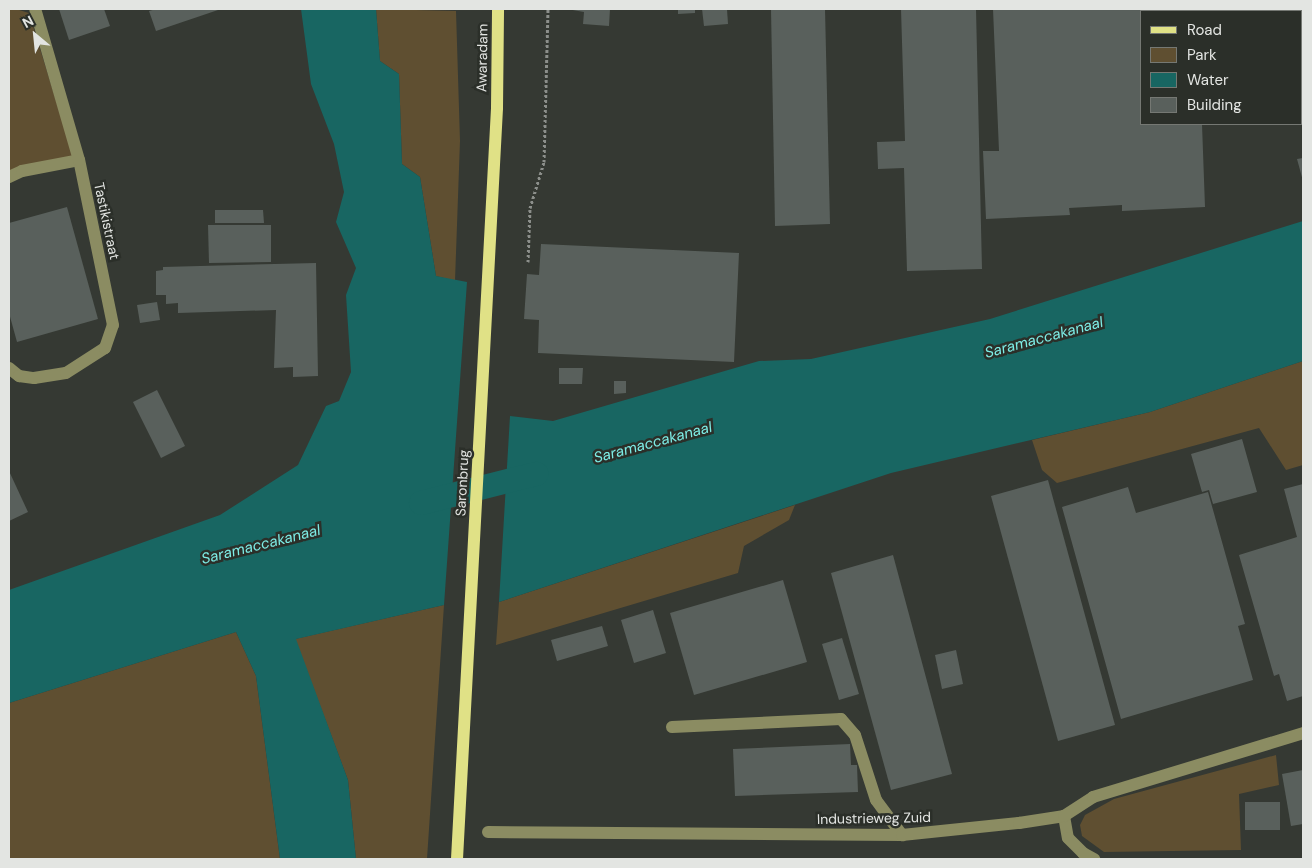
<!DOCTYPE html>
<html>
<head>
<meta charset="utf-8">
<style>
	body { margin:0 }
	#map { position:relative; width:1312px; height:868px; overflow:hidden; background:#353933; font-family:"DM Sans",sans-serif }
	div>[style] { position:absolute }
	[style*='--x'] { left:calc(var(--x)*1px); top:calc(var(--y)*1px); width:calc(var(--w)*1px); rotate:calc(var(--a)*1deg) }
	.green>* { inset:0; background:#5f4f31 }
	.water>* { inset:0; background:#186662 }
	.canal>* { height:24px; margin:-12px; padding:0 12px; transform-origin:12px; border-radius:12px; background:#186662 }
	.building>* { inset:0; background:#59605c }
	.path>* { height:3px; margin-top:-1.5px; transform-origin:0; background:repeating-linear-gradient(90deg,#8c8f8b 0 2.5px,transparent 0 5px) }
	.minor>* { height:12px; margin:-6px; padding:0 6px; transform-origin:6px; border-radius:6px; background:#8b8c62 }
	.major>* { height:12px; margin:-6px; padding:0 6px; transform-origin:6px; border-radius:6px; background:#e0e186 }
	span { translate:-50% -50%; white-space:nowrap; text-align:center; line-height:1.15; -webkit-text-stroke:5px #2b2f29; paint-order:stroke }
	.street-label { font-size:14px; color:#e3e5e2 }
	.water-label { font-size:15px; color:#7dece5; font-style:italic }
	.frame { position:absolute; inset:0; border:10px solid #e3e5e2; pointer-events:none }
	.legend { position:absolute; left:1140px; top:10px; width:162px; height:115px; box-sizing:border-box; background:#2b2f29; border:1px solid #757873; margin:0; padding:6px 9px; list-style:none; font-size:15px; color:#e3e5e2 }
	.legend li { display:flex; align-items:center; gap:10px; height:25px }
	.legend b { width:25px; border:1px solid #757873 }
	.north { position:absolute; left:10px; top:10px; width:50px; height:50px; -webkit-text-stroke:4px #2b2f29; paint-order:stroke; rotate:332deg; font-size:14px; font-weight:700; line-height:20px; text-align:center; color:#e3e5e2 }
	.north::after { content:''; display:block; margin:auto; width:18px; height:22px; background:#e3e5e2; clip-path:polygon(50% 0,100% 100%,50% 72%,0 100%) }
</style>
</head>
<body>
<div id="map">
	<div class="green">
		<div style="clip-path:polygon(16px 9px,29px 13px,73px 156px,9px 180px,9px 10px)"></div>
		<div style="clip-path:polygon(376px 9px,456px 11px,460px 141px,455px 281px,436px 276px,420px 177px,402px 164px,399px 74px,380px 61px)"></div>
		<div style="clip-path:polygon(1303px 361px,1303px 465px,1286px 470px,1259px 428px,1057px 483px,1042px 470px,1032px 440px,1150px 412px)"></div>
		<div style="clip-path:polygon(795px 505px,789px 520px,744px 546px,738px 573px,496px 645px,499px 602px)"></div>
		<div style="clip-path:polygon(444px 605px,427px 859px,356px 859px,348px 780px,295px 639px)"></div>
		<div style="clip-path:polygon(236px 632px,256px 676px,280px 859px,9px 859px,9px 703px)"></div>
		<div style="clip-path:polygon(1276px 755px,1279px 785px,1239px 794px,1241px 850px,1104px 852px,1082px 836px,1080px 825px,1085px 815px,1114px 799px)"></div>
	</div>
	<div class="water">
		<div style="clip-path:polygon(301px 9px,376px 9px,380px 61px,399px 74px,402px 164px,420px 177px,436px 276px,467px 282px,444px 605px,296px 639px,348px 780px,356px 859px,280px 859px,256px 676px,236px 632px,9px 703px,9px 590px,220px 515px,298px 465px,326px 406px,339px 401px,351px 372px,346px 295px,356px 268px,336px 222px,344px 192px,334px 144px,311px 84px)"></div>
		<div style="clip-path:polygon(1303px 221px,1303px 361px,1150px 412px,891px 473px,499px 602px,510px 416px,553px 421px,759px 361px,811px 359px,990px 319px)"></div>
	</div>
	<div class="canal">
		<div style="--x:421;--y:503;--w:119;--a:-14.2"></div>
	</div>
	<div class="building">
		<div style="clip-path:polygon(59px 9px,104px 9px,110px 26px,69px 40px)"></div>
		<div style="clip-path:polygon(156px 9px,221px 9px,156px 31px,149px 11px)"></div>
		<div style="clip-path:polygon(567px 9px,610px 9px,609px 26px,583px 24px,584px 12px)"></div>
		<div style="clip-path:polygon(678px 9px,695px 9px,695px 13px,678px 14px)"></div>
		<div style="clip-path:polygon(702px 9px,727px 9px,728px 24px,704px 26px)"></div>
		<div style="clip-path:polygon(771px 9px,825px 9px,830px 224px,775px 226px)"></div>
		<div style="clip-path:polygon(901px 9px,976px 9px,982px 269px,907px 271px,904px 168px,878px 169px,877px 142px,905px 141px)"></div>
		<div style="clip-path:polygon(993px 9px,1197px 9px,1197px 11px,1141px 11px,1141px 124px,1202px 124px,1205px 207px,1122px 211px,1122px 205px,1069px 208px,1070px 215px,986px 219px,983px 151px,999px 151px)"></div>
		<div style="clip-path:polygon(1280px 9px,1303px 9px,1303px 54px,1301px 55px,1301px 11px)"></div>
		<div style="clip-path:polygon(1303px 158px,1303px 181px,1297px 159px)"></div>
		<div style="clip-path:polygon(67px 207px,98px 319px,17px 342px,9px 313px,9px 223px)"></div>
		<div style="clip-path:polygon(215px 210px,263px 210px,264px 223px,215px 223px)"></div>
		<div style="clip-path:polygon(208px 225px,271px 225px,271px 262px,209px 263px)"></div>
		<div style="clip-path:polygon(541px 244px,739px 253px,734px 362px,538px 353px,539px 320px,524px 319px,527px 274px,539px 275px)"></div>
		<div style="clip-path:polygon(316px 263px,318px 376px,293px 377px,293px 367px,274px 368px,276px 310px,178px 313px,178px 303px,166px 304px,166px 295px,156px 295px,156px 271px,163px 270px,163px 267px)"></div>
		<div style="clip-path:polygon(157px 302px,160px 320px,140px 323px,137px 305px)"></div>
		<div style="clip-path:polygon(559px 368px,583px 368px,582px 384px,559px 384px)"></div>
		<div style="clip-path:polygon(614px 381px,626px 381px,626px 393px,614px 394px)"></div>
		<div style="clip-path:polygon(157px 390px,185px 446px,161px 458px,133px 402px)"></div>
		<div style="clip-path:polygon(1242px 439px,1257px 492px,1213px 504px,1209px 490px,1202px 492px,1191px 454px)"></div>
		<div style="clip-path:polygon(9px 471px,28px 512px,9px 521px)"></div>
		<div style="clip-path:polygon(1048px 480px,1115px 725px,1058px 741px,991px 496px)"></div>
		<div style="clip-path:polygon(1303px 484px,1303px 696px,1287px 701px,1279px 674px,1274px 676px,1239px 555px,1297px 537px,1284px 489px)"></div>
		<div style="clip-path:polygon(1128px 487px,1136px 513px,1208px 492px,1245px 624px,1238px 626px,1253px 680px,1121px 719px,1062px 507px)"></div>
		<div style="clip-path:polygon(893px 555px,952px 774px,891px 790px,831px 573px)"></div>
		<div style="clip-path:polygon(783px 580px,807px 662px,694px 695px,670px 613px)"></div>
		<div style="clip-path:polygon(653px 610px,666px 653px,634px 663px,621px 620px)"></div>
		<div style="clip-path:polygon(602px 626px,608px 646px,557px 661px,551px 640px)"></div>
		<div style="clip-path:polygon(842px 638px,859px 694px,839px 700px,822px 644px)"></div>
		<div style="clip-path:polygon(956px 650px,963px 684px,942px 689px,935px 655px)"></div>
		<div style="clip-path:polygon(850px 744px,851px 765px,857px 765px,858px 792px,735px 796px,733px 749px)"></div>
		<div style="clip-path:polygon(1303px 770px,1303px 824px,1291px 826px,1282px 774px)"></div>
		<div style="clip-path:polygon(1245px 802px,1280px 802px,1280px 830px,1245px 830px)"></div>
	</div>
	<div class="path">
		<div style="--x:528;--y:262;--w:54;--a:-87.9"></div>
		<div style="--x:530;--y:208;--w:48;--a:-73.1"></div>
		<div style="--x:544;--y:162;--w:153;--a:-88.5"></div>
	</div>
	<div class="minor">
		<div style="--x:9;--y:177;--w:14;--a:-25"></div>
		<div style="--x:22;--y:171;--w:58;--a:-10.9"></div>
		<div style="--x:9;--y:368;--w:13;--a:39"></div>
		<div style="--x:19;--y:376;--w:15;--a:8"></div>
		<div style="--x:34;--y:378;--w:32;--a:-9"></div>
		<div style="--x:66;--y:373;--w:46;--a:-32.7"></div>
		<div style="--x:105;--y:348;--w:24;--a:-71"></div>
		<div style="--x:113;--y:325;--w:168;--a:-101.6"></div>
		<div style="--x:79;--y:160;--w:157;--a:-106.2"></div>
		<div style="--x:672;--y:727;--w:169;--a:-2.7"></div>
		<div style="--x:841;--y:719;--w:21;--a:49"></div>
		<div style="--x:855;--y:735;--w:68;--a:72.1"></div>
		<div style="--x:876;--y:800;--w:44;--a:53.4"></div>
		<div style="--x:1064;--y:816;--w:22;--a:80"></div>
		<div style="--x:1068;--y:838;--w:21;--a:45"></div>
		<div style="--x:1083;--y:853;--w:13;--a:29"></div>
		<div style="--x:488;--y:832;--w:414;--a:0.4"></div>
		<div style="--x:902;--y:835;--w:118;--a:-5.9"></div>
		<div style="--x:1019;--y:823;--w:46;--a:-8.8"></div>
		<div style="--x:1064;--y:816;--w:35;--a:-33"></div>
		<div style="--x:1093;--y:797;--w:220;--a:-16.9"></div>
	</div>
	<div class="major">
		<div style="--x:457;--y:859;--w:752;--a:-86.95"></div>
		<div style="--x:497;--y:108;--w:99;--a:-89.4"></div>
	</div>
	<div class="street-label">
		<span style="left:482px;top:58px;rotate:-89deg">Awaradam</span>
		<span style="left:107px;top:221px;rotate:78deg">Tastikistraat</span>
		<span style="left:462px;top:483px;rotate:-87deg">Saronbrug</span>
		<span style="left:874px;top:818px;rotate:-1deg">Industrieweg Zuid</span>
	</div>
	<div class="water-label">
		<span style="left:1044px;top:338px;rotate:-15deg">Saramaccakanaal</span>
		<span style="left:653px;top:443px;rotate:-15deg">Saramaccakanaal</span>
		<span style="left:261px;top:545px;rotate:-14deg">Saramaccakanaal</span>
	</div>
	<div class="frame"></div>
	<ul class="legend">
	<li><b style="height:6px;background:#e0e186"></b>Road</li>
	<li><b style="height:14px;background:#5f4f31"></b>Park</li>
	<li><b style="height:14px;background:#186662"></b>Water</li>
	<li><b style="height:14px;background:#59605c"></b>Building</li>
	</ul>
	<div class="north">N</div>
</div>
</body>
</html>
